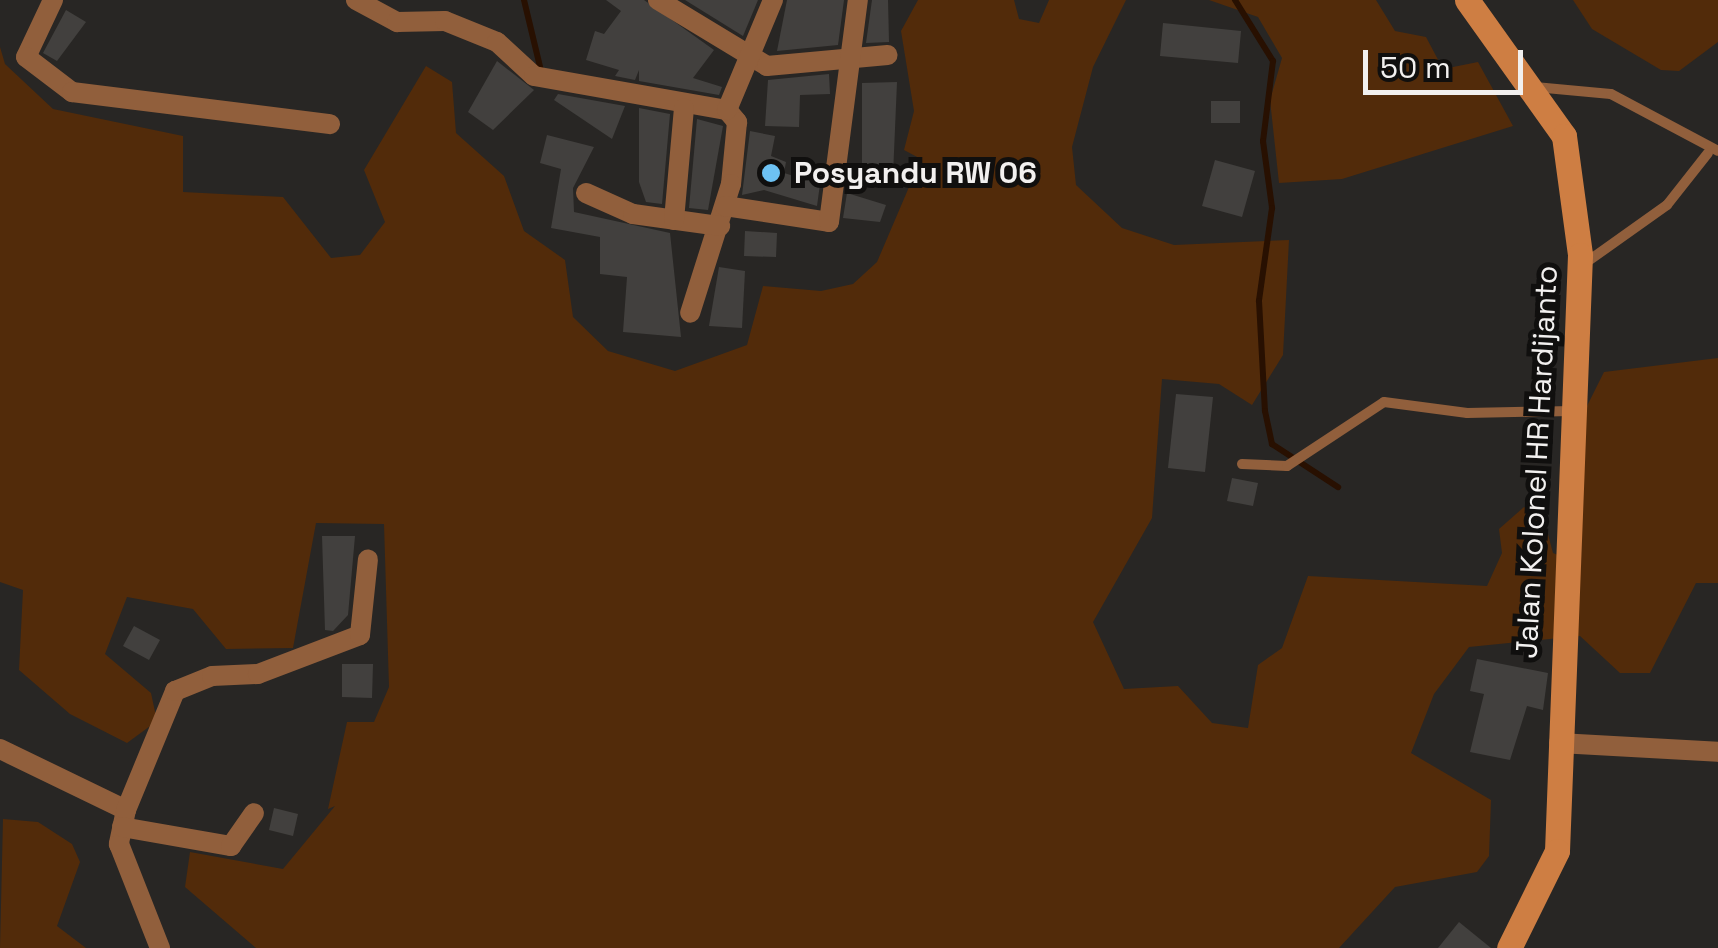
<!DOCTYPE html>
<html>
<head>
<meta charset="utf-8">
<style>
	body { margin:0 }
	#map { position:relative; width:1718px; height:948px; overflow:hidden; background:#282624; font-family:"Space Grotesk",sans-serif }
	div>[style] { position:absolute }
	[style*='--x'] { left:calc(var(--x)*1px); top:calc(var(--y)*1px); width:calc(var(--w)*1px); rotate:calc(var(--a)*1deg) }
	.green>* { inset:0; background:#522b0a }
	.stream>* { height:6px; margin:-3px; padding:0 3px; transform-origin:3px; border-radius:3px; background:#281001 }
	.building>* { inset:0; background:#42403e }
	.service>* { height:10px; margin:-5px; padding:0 5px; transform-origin:5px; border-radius:5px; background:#915f3c }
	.minor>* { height:20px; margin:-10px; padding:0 10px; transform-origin:10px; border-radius:10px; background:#915f3c }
	.secondary>* { height:25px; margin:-12.5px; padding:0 12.5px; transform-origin:12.5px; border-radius:12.5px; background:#ce7e43 }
	.dots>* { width:28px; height:28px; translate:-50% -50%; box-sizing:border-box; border:5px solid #100f0e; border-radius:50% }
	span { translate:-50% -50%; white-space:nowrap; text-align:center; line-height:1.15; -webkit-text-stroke:10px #100f0e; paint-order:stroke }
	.poi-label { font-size:30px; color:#f2f0ef; font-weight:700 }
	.left { translate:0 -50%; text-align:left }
	.street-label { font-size:30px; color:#f2f0ef }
	.scale { position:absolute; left:1363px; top:50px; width:160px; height:45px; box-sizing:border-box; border:5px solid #f2f0ef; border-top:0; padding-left:12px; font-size:30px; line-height:35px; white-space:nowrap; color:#f2f0ef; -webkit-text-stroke:8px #100f0e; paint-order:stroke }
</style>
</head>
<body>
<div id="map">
	<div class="green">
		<div style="clip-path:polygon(918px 0,1014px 0,1019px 19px,1039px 23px,1049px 0,1126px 0,1093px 67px,1072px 147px,1076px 185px,1122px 228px,1174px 245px,1289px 240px,1283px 355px,1252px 405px,1219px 384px,1162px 379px,1152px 518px,1093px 622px,1124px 689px,1178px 686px,1212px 723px,1248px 728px,1258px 665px,1282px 648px,1308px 576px,1487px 586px,1502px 553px,1499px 529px,1524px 507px,1545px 523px,1553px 553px,1581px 564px,1583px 414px,1604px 372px,1718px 358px,1718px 583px,1696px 583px,1650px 673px,1620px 673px,1580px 636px,1469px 647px,1434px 694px,1411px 753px,1491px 800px,1489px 856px,1477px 872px,1395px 887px,1339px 948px,256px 948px,185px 887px,190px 852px,283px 869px,335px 806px,328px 809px,347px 722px,374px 722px,389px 687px,384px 524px,316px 523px,293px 648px,226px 649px,193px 609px,127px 597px,105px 654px,151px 693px,157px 721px,127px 743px,70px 714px,19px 670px,23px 590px,0 582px,0 47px,5px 64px,53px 109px,183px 136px,183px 192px,283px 197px,331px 258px,360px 255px,385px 222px,364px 170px,426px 66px,452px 82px,456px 133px,504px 176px,524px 231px,565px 260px,573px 317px,608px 351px,675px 371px,747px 345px,763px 286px,821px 291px,853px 284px,877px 262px,921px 159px,904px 150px,914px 111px,901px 31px)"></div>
		<div style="clip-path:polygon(1209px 0,1376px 0,1395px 31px,1426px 37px,1443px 69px,1478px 62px,1513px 126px,1342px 179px,1279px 183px,1270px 100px,1282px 58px,1258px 17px)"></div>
		<div style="clip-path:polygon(1573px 0,1718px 0,1718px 42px,1679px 71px,1661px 70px,1592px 29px)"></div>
		<div style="clip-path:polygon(3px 819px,38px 822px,72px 844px,80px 862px,57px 926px,86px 948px,0 948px)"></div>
	</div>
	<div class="stream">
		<div style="--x:524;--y:0;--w:73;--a:76.5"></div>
		<div style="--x:1235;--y:0;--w:72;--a:58.1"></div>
		<div style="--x:1273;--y:61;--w:81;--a:97.1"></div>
		<div style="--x:1263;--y:141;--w:68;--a:82.3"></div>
		<div style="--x:1272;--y:208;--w:94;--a:98"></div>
		<div style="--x:1259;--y:301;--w:110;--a:86.9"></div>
		<div style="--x:1265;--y:411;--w:34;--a:78"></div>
		<div style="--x:1272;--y:444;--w:79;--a:33.1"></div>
	</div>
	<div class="building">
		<div style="clip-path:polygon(606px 0,644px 0,714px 50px,693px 78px,722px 87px,719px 95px,639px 81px,639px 70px,635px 80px,615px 76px,619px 70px,586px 60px,595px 31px,604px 34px,621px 11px)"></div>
		<div style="clip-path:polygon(685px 0,758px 0,743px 36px)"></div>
		<div style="clip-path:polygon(787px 0,844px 0,838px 45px,777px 51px)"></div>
		<div style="clip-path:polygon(872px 0,888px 0,889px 42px,866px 43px)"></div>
		<div style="clip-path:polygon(66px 10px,86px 22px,57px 61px,43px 53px)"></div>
		<div style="clip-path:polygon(1163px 23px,1241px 31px,1238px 63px,1160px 56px)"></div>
		<div style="clip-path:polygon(497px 61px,534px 90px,493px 130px,468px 112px)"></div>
		<div style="clip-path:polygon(829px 74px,830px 94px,800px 95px,799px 127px,765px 126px,768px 80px)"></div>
		<div style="clip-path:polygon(897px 82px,893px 175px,862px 175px,862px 83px)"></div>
		<div style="clip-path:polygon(558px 94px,625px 106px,612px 139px,554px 100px)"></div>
		<div style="clip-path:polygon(1211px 101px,1240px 101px,1240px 123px,1211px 123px)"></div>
		<div style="clip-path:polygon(639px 108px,670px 114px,662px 204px,646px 202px,639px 182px)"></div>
		<div style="clip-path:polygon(697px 119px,723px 126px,708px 210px,689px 208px)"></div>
		<div style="clip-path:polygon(750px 131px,775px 136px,771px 156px,786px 162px,784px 173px,820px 184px,817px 206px,764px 190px,742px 195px)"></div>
		<div style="clip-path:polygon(547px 135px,594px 147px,573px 188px,574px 212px,670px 233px,681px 337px,623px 332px,627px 277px,600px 274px,600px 237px,551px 228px,561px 169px,540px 163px)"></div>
		<div style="clip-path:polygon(1215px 160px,1255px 171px,1242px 217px,1202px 206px)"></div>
		<div style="clip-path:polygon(847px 193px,886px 205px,880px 222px,843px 218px)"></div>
		<div style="clip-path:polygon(745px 231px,777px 233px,776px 257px,744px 256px)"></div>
		<div style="clip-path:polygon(719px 267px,745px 271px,742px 328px,709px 326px)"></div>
		<div style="clip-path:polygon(1176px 394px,1213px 397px,1205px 472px,1168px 468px)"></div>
		<div style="clip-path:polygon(1232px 478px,1258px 483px,1253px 506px,1227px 501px)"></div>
		<div style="clip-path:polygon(322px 536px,355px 536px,348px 615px,333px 631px,325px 630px)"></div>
		<div style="clip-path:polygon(134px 626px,160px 640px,149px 660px,123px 646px)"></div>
		<div style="clip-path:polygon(1477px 659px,1548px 673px,1543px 710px,1527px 706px,1510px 760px,1470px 752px,1484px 694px,1470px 691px)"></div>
		<div style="clip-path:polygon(342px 664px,373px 664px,372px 698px,342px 697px)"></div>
		<div style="clip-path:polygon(274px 808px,298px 814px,293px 836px,269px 830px)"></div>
		<div style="clip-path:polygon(1459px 922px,1491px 948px,1438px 948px)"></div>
	</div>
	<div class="service">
		<div style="--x:1535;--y:87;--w:76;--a:5.3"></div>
		<div style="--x:1611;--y:94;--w:121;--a:28"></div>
		<div style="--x:1584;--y:264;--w:102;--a:-35.4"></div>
		<div style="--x:1667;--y:205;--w:66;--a:-51.7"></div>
		<div style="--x:1242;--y:464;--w:45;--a:2.5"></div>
		<div style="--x:1287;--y:466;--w:116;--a:-33.4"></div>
		<div style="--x:1384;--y:402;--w:84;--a:7.5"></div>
		<div style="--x:1467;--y:413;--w:104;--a:-1.1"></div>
	</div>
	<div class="minor">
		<div style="--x:53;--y:0;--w:63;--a:115.3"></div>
		<div style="--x:26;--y:57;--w:58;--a:37.3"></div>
		<div style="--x:72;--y:92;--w:260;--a:7.1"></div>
		<div style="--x:356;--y:0;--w:47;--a:28.2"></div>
		<div style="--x:397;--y:22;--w:48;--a:-1.2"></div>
		<div style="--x:445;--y:21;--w:56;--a:22"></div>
		<div style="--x:497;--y:42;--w:50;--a:42.6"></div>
		<div style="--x:534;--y:76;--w:196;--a:10"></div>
		<div style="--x:727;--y:110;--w:16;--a:50"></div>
		<div style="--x:737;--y:122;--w:62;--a:95.5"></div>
		<div style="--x:731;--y:184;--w:135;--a:107.6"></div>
		<div style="--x:658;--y:0;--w:127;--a:31.2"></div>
		<div style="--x:767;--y:66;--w:121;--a:-5.2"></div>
		<div style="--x:727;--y:110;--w:119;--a:-67.3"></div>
		<div style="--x:586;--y:193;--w:51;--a:24.1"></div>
		<div style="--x:633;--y:214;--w:88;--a:7.9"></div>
		<div style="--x:725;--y:206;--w:105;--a:8.7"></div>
		<div style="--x:829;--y:222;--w:224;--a:-82.6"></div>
		<div style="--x:674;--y:220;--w:112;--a:-84.9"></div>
		<div style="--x:1559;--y:743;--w:159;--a:3.2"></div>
		<div style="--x:0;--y:749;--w:140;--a:25.8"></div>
		<div style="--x:126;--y:810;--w:35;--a:102"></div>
		<div style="--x:119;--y:844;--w:112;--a:68.5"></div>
		<div style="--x:126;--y:810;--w:129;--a:-67.6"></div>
		<div style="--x:175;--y:691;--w:40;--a:-22"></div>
		<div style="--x:212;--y:676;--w:46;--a:-2.5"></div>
		<div style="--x:258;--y:674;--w:109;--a:-20.9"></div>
		<div style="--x:360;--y:635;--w:76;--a:-84"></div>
		<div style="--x:122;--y:827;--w:111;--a:9.9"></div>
		<div style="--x:231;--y:846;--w:40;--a:-55.1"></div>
	</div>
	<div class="secondary">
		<div style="--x:1467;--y:0;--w:167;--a:54.5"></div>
		<div style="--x:1564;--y:136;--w:120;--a:82.3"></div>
		<div style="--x:1580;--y:255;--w:596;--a:92.21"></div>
		<div style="--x:1557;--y:851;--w:108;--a:116.3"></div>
	</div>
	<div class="dots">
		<div style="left:771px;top:173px;background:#6dc2f3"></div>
	</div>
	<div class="poi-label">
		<span class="left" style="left:794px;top:173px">Posyandu RW 06</span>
	</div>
	<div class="street-label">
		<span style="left:1537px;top:462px;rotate:-87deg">Jalan Kolonel HR Hardijanto</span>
	</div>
	<div class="scale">50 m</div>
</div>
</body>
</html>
